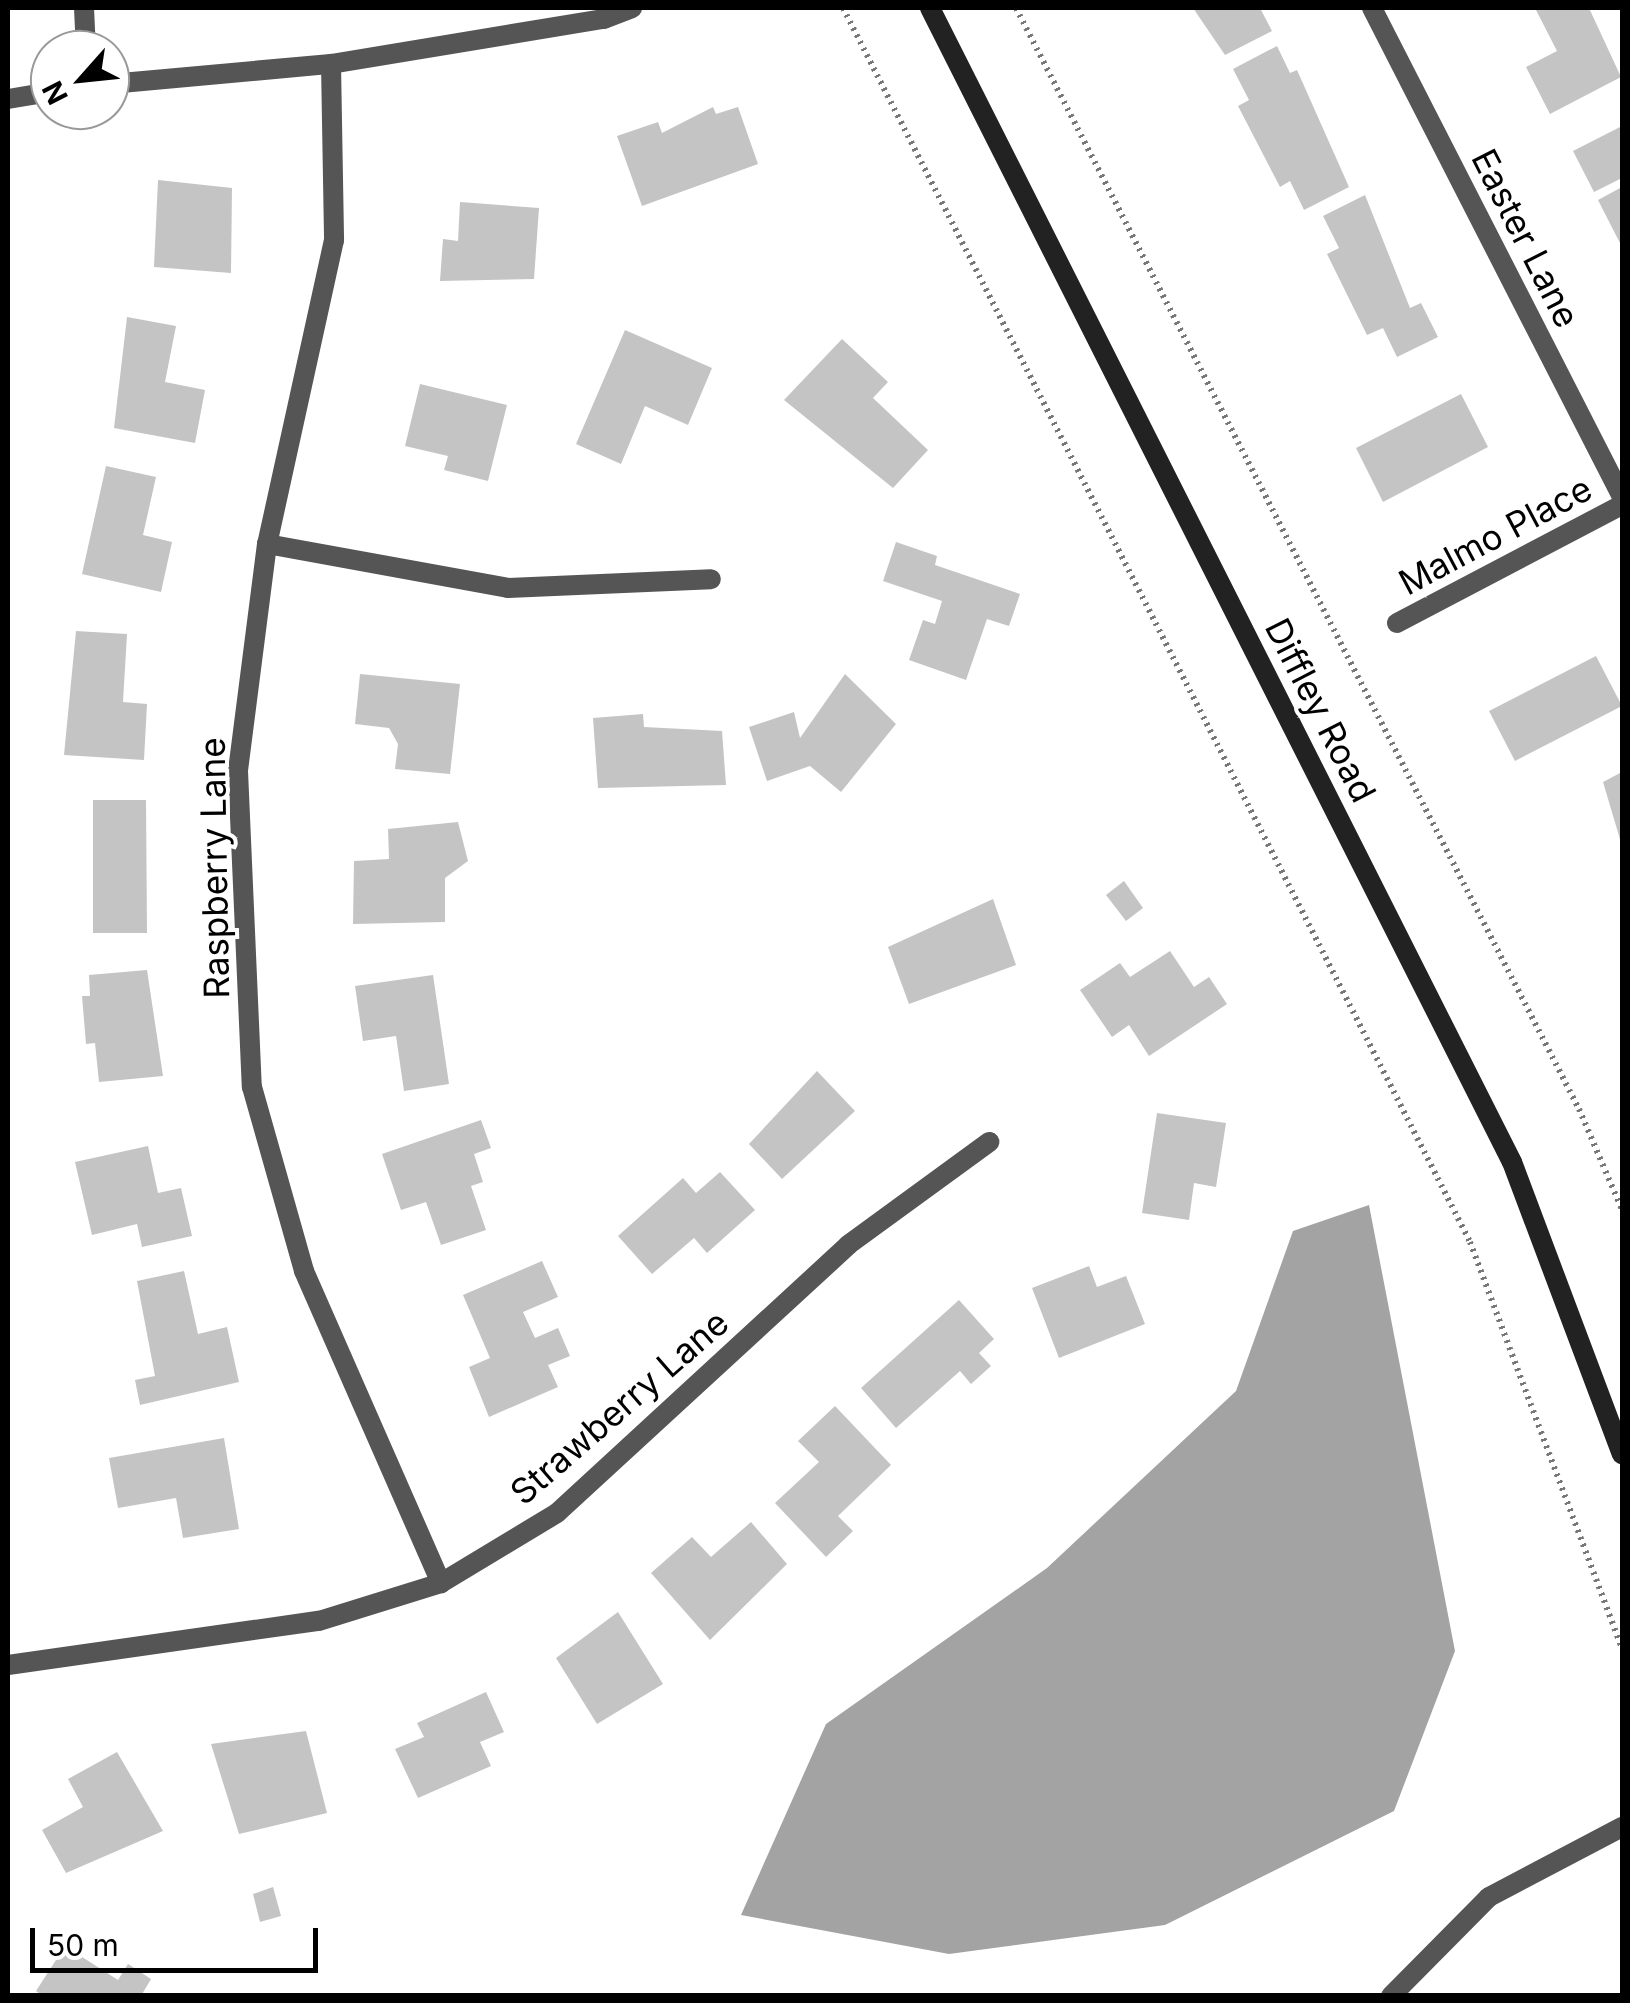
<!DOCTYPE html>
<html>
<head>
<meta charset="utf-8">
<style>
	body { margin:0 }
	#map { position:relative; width:1630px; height:2003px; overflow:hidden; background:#fff; font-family:Inter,sans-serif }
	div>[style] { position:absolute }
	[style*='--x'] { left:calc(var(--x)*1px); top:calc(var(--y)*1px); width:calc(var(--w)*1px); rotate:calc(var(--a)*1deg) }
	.water>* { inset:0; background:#a3a3a3 }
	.building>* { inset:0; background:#c4c4c4 }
	.path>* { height:6px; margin-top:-3px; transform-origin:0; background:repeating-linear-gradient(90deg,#777 0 2.5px,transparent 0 7.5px) }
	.minor>* { height:20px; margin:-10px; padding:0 10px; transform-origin:10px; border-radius:10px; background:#555 }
	.secondary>* { height:20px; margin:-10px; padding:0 10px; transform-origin:10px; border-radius:10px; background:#222 }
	span { translate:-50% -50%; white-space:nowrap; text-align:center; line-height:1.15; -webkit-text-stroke:8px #fff; paint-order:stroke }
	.street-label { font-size:35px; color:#000 }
	.frame { position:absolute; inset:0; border:10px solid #000; pointer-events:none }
	.north { position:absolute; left:30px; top:30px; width:100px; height:100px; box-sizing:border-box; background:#fff; border:2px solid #999; border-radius:50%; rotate:243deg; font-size:28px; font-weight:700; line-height:40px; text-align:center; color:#000 }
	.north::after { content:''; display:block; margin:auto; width:35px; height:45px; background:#000; clip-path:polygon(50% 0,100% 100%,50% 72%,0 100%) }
	.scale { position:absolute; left:30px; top:1928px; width:288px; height:45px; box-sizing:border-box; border:5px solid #000; border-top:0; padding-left:12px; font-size:30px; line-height:35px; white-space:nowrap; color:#000; -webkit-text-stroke:8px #fff; paint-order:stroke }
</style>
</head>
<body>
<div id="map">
	<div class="water">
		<div style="clip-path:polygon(1369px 1205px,1455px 1651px,1394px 1811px,1165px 1925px,949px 1954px,741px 1915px,826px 1724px,1047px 1568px,1236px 1391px,1293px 1231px)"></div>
	</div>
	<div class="building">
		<div style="clip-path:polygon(1193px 8px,1260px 8px,1272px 31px,1225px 55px)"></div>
		<div style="clip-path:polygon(1535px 8px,1589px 8px,1621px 77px,1550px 114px,1526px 67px,1557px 51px)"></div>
		<div style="clip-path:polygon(1277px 46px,1290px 73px,1297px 70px,1349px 187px,1304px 210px,1290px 181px,1280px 187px,1238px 106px,1249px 100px,1233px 69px)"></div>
		<div style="clip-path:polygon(713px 107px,716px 114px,738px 107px,758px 164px,642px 206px,617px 136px,658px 122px,662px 133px)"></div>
		<div style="clip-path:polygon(1622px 126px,1622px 178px,1594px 192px,1573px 151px)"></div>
		<div style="clip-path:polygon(158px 180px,232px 188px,231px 273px,154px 267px)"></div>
		<div style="clip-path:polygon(1622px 187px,1622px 247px,1598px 200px)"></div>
		<div style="clip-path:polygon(1365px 195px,1410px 308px,1421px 303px,1438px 337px,1397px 357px,1383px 328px,1367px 335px,1327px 254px,1339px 248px,1323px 216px)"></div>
		<div style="clip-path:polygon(460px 202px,539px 208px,534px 279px,440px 281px,443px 239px,458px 241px)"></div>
		<div style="clip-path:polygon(127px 317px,176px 326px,165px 382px,205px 390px,195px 443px,114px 428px)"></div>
		<div style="clip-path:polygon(625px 330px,712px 368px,688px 425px,645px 406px,621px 464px,576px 444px)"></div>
		<div style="clip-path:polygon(842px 339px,888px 382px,873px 398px,928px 450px,893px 488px,784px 400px)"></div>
		<div style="clip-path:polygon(420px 384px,507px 405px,488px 481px,444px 470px,448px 456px,405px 446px)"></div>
		<div style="clip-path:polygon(1461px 394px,1488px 447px,1383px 502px,1356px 448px)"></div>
		<div style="clip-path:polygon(106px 466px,156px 477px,143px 535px,172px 542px,161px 592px,82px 574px)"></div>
		<div style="clip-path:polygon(896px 542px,937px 556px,935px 565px,1020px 594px,1009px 626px,987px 619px,966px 680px,909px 660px,923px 620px,935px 624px,942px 601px,883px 581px)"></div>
		<div style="clip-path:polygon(76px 631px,127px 634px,123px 702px,147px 704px,144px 760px,64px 755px)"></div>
		<div style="clip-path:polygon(1596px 656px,1622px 706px,1515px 761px,1489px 711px)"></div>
		<div style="clip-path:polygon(360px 674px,460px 684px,450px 774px,395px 769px,398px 744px,389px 728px,355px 724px)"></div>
		<div style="clip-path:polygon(845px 674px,896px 724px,841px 792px,810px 766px,767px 781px,749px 727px,794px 712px,800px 738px)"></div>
		<div style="clip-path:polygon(643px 714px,644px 727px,722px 731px,726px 785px,598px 788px,593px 718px)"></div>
		<div style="clip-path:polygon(1622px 772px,1622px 846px,1603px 782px)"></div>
		<div style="clip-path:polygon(93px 800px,146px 800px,147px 933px,93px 933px)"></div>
		<div style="clip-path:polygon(458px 822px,468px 861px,445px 878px,445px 922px,353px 924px,354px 861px,389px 859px,388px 829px)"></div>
		<div style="clip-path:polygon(1124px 881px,1143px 908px,1126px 921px,1106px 895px)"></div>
		<div style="clip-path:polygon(993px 899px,1016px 965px,909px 1004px,888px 947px)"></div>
		<div style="clip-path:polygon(1170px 951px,1194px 987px,1209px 977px,1227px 1004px,1149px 1056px,1129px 1025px,1112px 1037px,1080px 990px,1120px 963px,1130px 977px)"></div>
		<div style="clip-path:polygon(147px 970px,163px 1076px,99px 1082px,95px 1043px,86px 1044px,82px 996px,90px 996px,89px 975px)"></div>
		<div style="clip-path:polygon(433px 975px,449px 1084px,404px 1091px,396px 1036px,363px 1041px,355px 986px)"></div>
		<div style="clip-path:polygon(817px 1071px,855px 1111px,782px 1179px,749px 1144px)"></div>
		<div style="clip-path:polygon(1157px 1113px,1226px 1123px,1216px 1187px,1194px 1183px,1189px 1220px,1142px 1213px)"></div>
		<div style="clip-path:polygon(481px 1120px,491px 1148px,474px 1154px,483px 1182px,471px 1186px,486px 1230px,441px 1245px,426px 1202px,401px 1210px,382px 1154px)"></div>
		<div style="clip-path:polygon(148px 1146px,158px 1193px,181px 1188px,192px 1236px,142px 1247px,137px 1224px,92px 1235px,75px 1162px)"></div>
		<div style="clip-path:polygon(720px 1172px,755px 1210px,707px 1253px,694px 1238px,652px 1274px,618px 1236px,683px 1178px,696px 1193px)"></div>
		<div style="clip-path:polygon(542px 1261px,558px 1297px,523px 1312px,535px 1338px,558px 1328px,570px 1356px,548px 1365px,558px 1387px,489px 1417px,469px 1367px,490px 1358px,463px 1295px)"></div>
		<div style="clip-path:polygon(1089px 1266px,1097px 1287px,1126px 1276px,1145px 1324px,1059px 1358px,1032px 1288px)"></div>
		<div style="clip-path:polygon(184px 1271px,198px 1334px,227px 1327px,239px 1382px,140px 1405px,135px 1380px,155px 1376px,137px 1281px)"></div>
		<div style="clip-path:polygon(959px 1300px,994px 1339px,979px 1353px,991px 1366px,971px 1384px,960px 1371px,896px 1428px,861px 1388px)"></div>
		<div style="clip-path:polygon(835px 1406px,891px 1465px,838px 1516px,853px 1531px,826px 1557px,775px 1503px,819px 1462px,798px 1441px)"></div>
		<div style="clip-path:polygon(224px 1438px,239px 1529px,183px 1538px,176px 1498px,118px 1508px,109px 1458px)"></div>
		<div style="clip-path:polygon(751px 1522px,787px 1564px,710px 1640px,651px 1573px,692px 1537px,711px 1557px)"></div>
		<div style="clip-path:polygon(618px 1612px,663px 1684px,597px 1724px,556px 1658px)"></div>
		<div style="clip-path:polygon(486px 1692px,504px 1732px,480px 1742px,491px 1766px,418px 1798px,395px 1749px,424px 1737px,417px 1723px)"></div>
		<div style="clip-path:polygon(306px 1731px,327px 1813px,239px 1834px,211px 1744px)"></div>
		<div style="clip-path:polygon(117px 1752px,163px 1831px,66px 1873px,42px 1830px,83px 1807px,68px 1779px)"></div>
		<div style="clip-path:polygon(273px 1887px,281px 1916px,260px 1922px,253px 1894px)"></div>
		<div style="clip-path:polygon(65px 1946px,118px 1980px,128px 1964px,151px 1979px,141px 1996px,43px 1996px,36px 1991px)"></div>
	</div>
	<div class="path">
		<div style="--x:843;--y:8;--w:1384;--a:63.06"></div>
		<div style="--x:1470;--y:1242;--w:434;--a:69.5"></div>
		<div style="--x:1016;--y:8;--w:1237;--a:62.92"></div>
		<div style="--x:1579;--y:1109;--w:110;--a:66.9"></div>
	</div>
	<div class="minor">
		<div style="--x:84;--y:8;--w:42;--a:87.3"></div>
		<div style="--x:1372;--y:8;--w:549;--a:62.92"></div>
		<div style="--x:331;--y:64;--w:176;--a:89"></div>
		<div style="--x:334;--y:240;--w:311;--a:102.4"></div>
		<div style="--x:267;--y:544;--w:229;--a:97.3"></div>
		<div style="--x:238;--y:771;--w:316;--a:87.5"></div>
		<div style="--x:252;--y:1087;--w:191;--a:74.2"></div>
		<div style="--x:304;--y:1271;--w:341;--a:66.3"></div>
		<div style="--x:110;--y:84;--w:222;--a:-5.2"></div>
		<div style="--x:331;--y:64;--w:277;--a:-9.4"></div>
		<div style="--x:604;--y:19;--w:30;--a:-21"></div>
		<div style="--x:8;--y:99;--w:43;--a:-9.5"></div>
		<div style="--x:267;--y:544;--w:245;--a:10.3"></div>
		<div style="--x:508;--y:588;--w:203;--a:-2.5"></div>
		<div style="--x:1397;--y:623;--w:254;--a:-27.7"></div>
		<div style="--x:8;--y:1665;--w:314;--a:-8.1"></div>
		<div style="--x:319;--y:1621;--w:128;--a:-17.3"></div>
		<div style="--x:441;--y:1583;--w:135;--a:-31.1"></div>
		<div style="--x:557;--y:1513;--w:396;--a:-42.6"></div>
		<div style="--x:848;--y:1245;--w:175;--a:-36.1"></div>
		<div style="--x:1391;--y:1996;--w:139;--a:-45.3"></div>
		<div style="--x:1489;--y:1897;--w:150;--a:-27.8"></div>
	</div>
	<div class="secondary">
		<div style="--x:930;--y:8;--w:1292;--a:63.24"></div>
		<div style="--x:1512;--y:1162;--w:312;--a:69.4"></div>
	</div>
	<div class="street-label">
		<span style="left:1526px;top:238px;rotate:63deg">Easter Lane</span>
		<span style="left:1495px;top:535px;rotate:-28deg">Malmo Place</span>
		<span style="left:1321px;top:710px;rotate:63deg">Diffley Road</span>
		<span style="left:214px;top:868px;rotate:-91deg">Raspberry Lane</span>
		<span style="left:619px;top:1407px;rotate:-41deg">Strawberry Lane</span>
	</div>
	<div class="frame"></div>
	<div class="north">N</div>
	<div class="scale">50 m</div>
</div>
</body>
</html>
